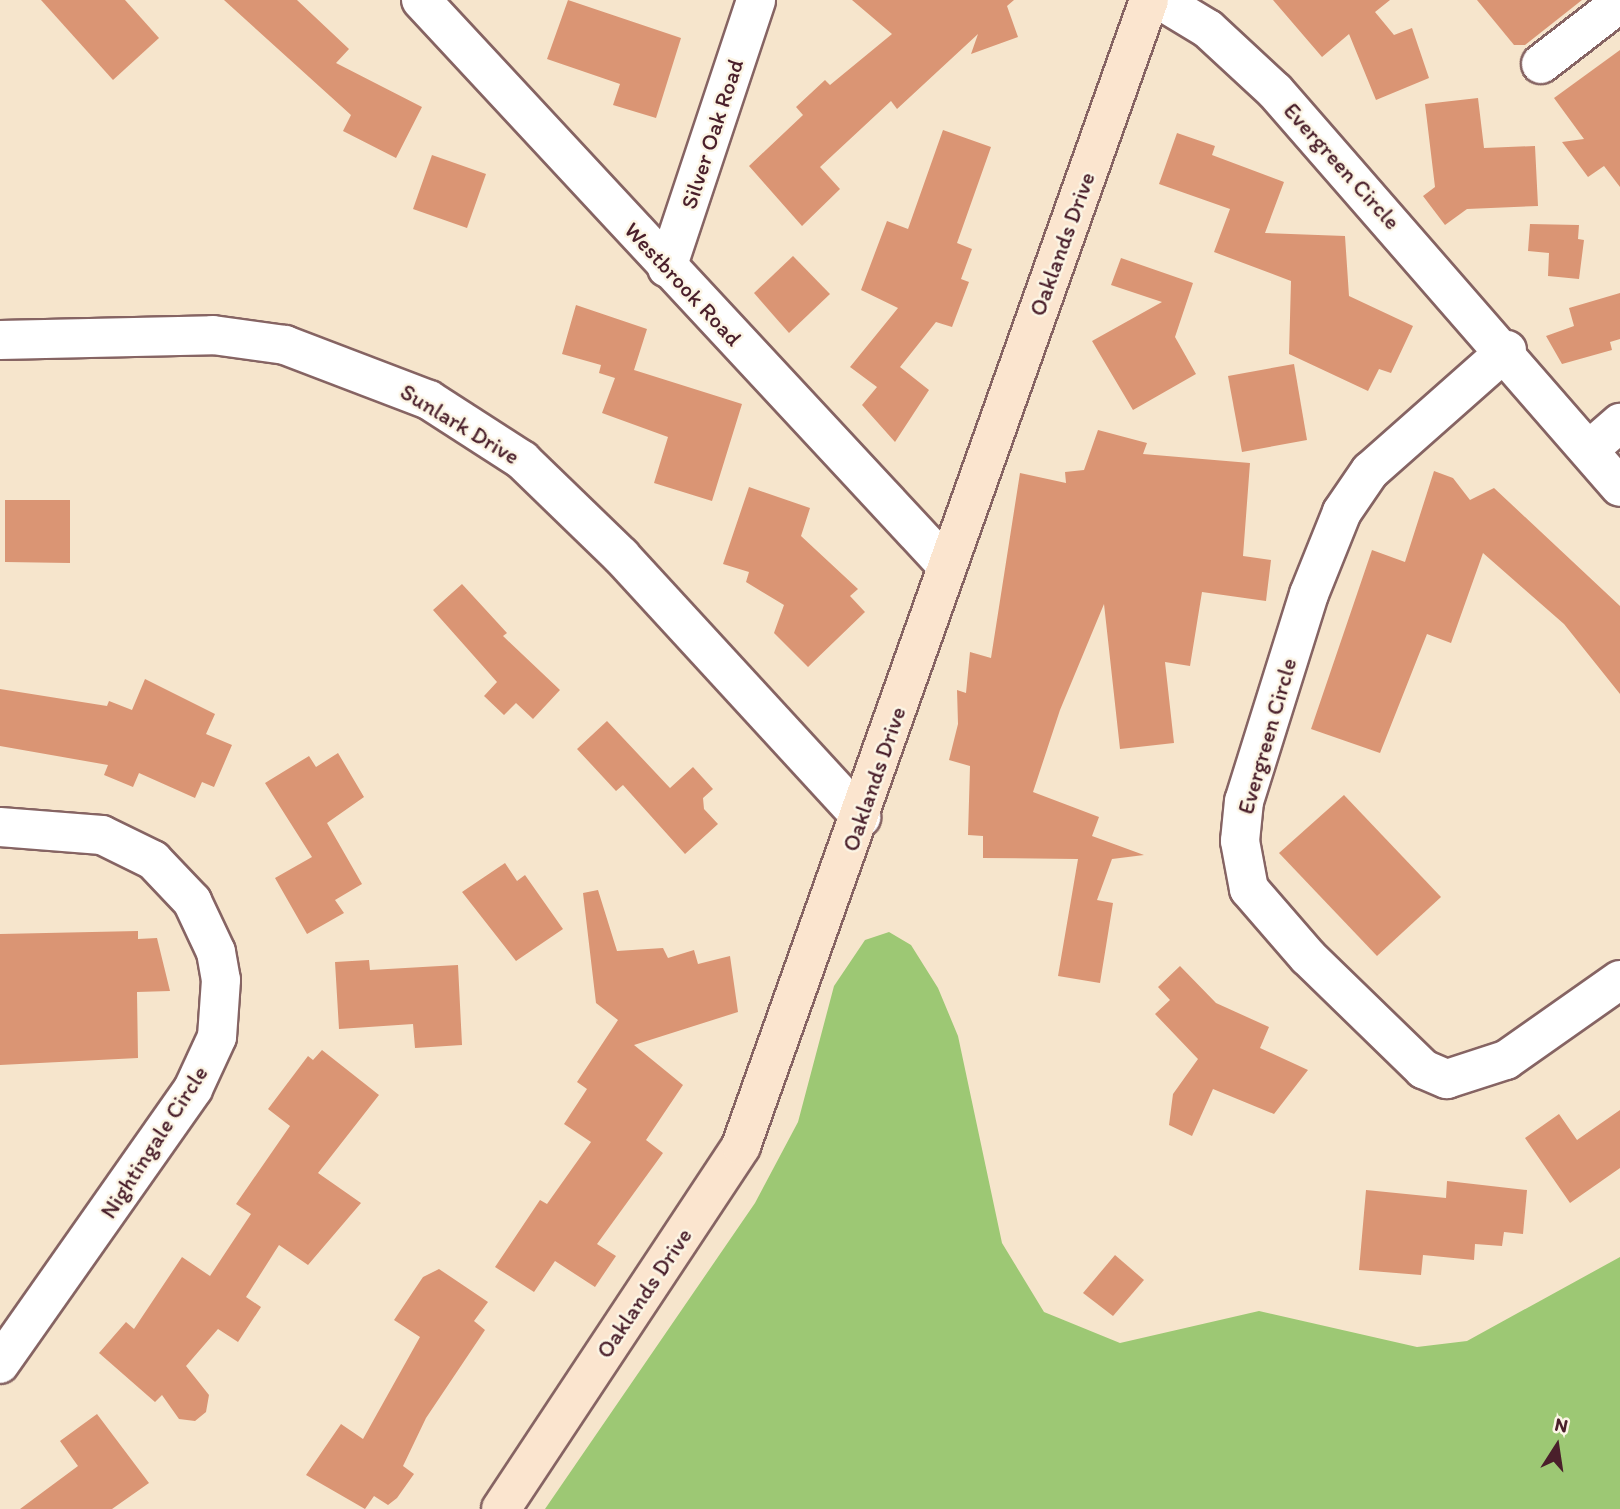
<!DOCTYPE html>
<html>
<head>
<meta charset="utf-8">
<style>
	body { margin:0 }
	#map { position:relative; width:1620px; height:1509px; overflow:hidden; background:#f6e5cc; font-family:Itim,sans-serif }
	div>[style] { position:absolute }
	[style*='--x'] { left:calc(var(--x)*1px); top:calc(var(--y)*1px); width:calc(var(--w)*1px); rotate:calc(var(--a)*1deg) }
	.green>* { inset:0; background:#9dc874 }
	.building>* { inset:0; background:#da9574 }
	.roads { filter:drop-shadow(2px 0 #866463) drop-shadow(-2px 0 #866463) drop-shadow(0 2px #866463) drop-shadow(0 -2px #866463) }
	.street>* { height:38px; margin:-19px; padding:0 19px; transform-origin:19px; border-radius:19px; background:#fff }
	.secondary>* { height:38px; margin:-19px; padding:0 19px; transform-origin:19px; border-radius:19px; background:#fbe5cf }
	span { translate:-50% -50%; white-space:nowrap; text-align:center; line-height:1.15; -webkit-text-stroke:5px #fcf5e5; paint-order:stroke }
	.street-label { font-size:23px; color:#4a1f2b }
	.north { position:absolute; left:1522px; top:1411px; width:70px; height:70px; -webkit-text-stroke:5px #fcf5e5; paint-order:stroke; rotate:12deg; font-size:19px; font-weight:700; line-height:28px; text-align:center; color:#4a1f2b }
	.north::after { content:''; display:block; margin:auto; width:24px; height:32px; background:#4a1f2b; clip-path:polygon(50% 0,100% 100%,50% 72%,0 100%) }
</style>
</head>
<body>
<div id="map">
	<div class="green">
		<div style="clip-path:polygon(889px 932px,911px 945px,938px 988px,958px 1036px,1002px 1243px,1044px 1312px,1120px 1343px,1259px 1311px,1417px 1347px,1467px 1341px,1620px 1257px,1620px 1509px,545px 1509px,755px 1203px,798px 1122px,834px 986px,865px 940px)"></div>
	</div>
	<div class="building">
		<div style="clip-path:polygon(41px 0,125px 0,159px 38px,113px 80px)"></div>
		<div style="clip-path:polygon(224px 0,297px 0,349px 49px,336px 63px,422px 107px,396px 158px,343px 131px,351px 115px)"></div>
		<div style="clip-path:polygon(568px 0,681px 38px,656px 118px,613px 105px,620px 84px,547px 59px)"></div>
		<div style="clip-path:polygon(852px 0,1014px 0,1007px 6px,1018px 37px,971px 54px,978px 34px,897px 109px,891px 101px,820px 167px,840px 189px,802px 226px,749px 166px,803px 115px,796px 107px,825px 80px,830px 85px,892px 34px)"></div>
		<div style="clip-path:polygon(1273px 0,1390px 0,1375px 12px,1394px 35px,1412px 28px,1429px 78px,1376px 100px,1349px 34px,1322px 57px)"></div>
		<div style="clip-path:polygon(1477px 0,1582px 0,1525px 45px,1514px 45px)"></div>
		<div style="clip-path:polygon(1620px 50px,1620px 187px,1604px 166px,1588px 177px,1562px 142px,1584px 139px,1554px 98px)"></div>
		<div style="clip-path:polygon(1478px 98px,1484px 148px,1535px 146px,1538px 206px,1467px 209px,1445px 225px,1423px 196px,1435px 187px,1425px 104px)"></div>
		<div style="clip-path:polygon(943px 130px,991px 147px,957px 243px,972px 249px,961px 279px,969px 282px,952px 327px,936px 322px,900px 367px,929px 390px,895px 442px,862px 405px,877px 387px,850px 367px,898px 308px,861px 290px,887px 221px,908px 229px)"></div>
		<div style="clip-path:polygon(1177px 133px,1215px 146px,1212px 155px,1284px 182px,1265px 233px,1345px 236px,1349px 296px,1413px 326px,1391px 373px,1379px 369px,1368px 391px,1289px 354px,1291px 281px,1214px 252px,1230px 209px,1159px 184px)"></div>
		<div style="clip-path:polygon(432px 155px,486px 174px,467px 228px,413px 209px)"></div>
		<div style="clip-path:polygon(1530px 224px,1579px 225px,1578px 239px,1584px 240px,1579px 279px,1548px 276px,1549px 253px,1528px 251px)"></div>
		<div style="clip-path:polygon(793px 256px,830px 294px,789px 333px,754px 293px)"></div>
		<div style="clip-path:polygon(1121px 258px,1193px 283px,1175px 337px,1196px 374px,1133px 410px,1092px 341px,1162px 302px,1111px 285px)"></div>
		<div style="clip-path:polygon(1620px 293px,1620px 339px,1610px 342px,1612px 350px,1562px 364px,1546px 336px,1574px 326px,1569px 308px)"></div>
		<div style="clip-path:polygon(576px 305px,647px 329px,634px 370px,742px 404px,712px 501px,654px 483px,668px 437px,602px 413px,615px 378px,599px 373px,601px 365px,562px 354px)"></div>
		<div style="clip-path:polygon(1294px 364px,1307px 440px,1242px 452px,1228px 376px)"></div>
		<div style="clip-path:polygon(1098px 430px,1147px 443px,1143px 454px,1250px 463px,1243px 556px,1271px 560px,1266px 601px,1202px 592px,1190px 666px,1165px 662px,1174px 743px,1120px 749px,1104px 604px,1060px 710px,1033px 792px,1099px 817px,1092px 836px,1144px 855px,1112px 859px,1097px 900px,1113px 903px,1100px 983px,1058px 976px,1078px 859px,983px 858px,983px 836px,968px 835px,970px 766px,949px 760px,958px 724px,957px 690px,966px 693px,970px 652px,991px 658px,1020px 473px,1066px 483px,1065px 472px,1084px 470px)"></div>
		<div style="clip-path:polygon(1434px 471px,1453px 478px,1470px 500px,1494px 488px,1620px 606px,1620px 694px,1564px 624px,1483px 553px,1451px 643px,1427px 634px,1380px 753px,1311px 729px,1372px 550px,1405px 562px)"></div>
		<div style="clip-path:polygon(749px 487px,810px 508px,801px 536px,858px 589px,850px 596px,865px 612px,808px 667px,774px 633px,784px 605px,746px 582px,749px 572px,723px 564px)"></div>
		<div style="clip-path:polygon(5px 500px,70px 500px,70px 563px,5px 562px)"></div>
		<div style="clip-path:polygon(462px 584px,507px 633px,503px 636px,560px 690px,533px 719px,516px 703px,504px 715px,484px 696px,497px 682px,433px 610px)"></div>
		<div style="clip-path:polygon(145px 679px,215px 714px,206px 734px,232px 745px,214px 787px,202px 782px,195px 798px,139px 773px,133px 787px,104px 775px,108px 765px,0 746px,0 689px,107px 706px,109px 701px,132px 710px)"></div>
		<div style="clip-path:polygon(607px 721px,670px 788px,693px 767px,713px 789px,703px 798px,704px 809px,718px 824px,685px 854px,623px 785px,616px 791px,577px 749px)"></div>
		<div style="clip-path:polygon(338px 753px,364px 797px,327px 823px,362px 884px,335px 900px,344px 913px,307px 934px,275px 878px,312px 857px,265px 783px,309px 756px,316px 767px)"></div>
		<div style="clip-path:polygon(1344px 795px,1441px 897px,1377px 956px,1279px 853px)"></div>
		<div style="clip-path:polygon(505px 863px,517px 881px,525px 875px,563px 929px,516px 961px,462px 892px)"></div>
		<div style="clip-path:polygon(598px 890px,617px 951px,663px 948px,668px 958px,694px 950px,698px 964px,730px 956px,738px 1012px,634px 1045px,683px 1085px,646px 1140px,663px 1153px,597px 1244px,616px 1256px,595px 1287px,555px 1261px,534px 1292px,495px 1267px,540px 1200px,547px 1204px,591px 1142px,564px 1124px,587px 1089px,577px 1082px,618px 1020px,596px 1003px,583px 893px)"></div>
		<div style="clip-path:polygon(138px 931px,138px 939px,157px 938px,170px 991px,137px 992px,138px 1058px,0 1065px,0 934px)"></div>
		<div style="clip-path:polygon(369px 960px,370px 970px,458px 965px,462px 1045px,415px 1048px,413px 1024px,339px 1029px,335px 962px)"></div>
		<div style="clip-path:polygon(1180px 966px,1216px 1003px,1269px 1027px,1260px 1048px,1308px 1070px,1274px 1114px,1213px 1089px,1192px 1136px,1169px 1125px,1173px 1094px,1198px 1059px,1155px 1014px,1170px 1000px,1158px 987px)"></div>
		<div style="clip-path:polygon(322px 1050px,379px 1095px,318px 1173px,361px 1203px,308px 1265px,279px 1245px,246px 1297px,261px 1307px,238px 1342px,218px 1329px,186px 1366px,209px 1395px,206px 1412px,195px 1421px,179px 1419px,162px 1395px,155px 1402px,99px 1353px,126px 1322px,134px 1329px,182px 1257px,210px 1276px,251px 1214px,236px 1204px,290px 1126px,268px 1109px,308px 1056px,313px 1060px)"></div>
		<div style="clip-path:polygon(1620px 1110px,1620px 1168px,1570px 1203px,1525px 1138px,1559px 1114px,1577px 1140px)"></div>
		<div style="clip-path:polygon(1447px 1181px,1527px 1190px,1523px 1234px,1504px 1232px,1502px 1246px,1475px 1244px,1474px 1260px,1423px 1255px,1421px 1275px,1359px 1270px,1366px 1190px,1446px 1198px)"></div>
		<div style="clip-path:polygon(1115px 1255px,1144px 1280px,1113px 1316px,1083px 1293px)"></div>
		<div style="clip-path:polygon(439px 1269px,488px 1302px,474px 1321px,485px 1330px,426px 1418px,403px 1466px,414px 1474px,397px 1498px,388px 1505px,374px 1496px,365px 1509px,306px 1475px,341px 1424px,363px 1439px,420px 1337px,394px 1320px,423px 1277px)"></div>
		<div style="clip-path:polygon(97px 1414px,149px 1483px,112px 1509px,20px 1509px,78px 1466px,60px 1441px)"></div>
	</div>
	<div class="roads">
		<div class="street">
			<div style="--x:421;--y:0;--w:773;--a:47.1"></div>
			<div style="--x:1160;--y:0;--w:56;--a:31.1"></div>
			<div style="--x:1208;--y:29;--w:91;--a:42.8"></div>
			<div style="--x:1275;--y:91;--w:525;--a:48.94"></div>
			<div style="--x:1541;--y:64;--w:100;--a:-37.7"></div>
			<div style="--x:667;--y:268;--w:282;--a:-71.6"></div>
			<div style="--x:0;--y:340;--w:213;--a:-1.3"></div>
			<div style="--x:213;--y:335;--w:73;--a:7.9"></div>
			<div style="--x:285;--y:345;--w:154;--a:20.9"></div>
			<div style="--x:429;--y:400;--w:111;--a:32.8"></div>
			<div style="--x:522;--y:460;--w:138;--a:44.1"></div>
			<div style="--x:621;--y:556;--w:355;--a:47.4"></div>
			<div style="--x:1507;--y:350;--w:183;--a:138.5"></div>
			<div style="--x:1370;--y:471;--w:50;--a:124.3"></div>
			<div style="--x:1342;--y:512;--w:88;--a:111.9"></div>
			<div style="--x:1309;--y:594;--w:217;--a:107.4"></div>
			<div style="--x:1244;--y:801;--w:40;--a:95.7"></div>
			<div style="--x:1240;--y:841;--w:49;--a:79.4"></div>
			<div style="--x:1249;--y:889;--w:90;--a:49.1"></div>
			<div style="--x:1308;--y:957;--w:161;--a:44.2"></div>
			<div style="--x:1423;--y:1069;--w:26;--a:23"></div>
			<div style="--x:1447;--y:1079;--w:62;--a:-17.9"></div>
			<div style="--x:1506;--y:1060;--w:139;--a:-35.1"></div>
			<div style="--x:1590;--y:449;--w:40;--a:-41"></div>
			<div style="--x:0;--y:827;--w:102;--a:4.5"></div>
			<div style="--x:102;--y:835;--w:57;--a:26.1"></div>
			<div style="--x:153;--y:860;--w:57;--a:46.4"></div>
			<div style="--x:192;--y:901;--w:56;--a:64.8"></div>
			<div style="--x:216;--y:952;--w:28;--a:80"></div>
			<div style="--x:221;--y:980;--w:57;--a:94"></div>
			<div style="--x:217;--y:1037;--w:57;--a:114.8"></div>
			<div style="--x:193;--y:1089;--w:336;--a:125.1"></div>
		</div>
		<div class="secondary">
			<div style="--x:501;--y:1509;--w:435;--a:-56.5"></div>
			<div style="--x:741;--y:1146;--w:1216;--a:-70.4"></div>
		</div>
	</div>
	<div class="street-label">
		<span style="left:712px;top:134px;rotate:-72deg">Silver Oak Road</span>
		<span style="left:1342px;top:166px;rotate:48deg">Evergreen Circle</span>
		<span style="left:1062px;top:244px;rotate:-70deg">Oaklands Drive</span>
		<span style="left:683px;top:284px;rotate:47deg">Westbrook Road</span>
		<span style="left:460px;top:424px;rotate:31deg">Sunlark Drive</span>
		<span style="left:1267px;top:736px;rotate:-74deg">Evergreen Circle</span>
		<span style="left:874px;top:779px;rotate:-71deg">Oaklands Drive</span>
		<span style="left:154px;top:1142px;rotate:-57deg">Nightingale Circle</span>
		<span style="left:644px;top:1293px;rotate:-56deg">Oaklands Drive</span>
	</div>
	<div class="north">N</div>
</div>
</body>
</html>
